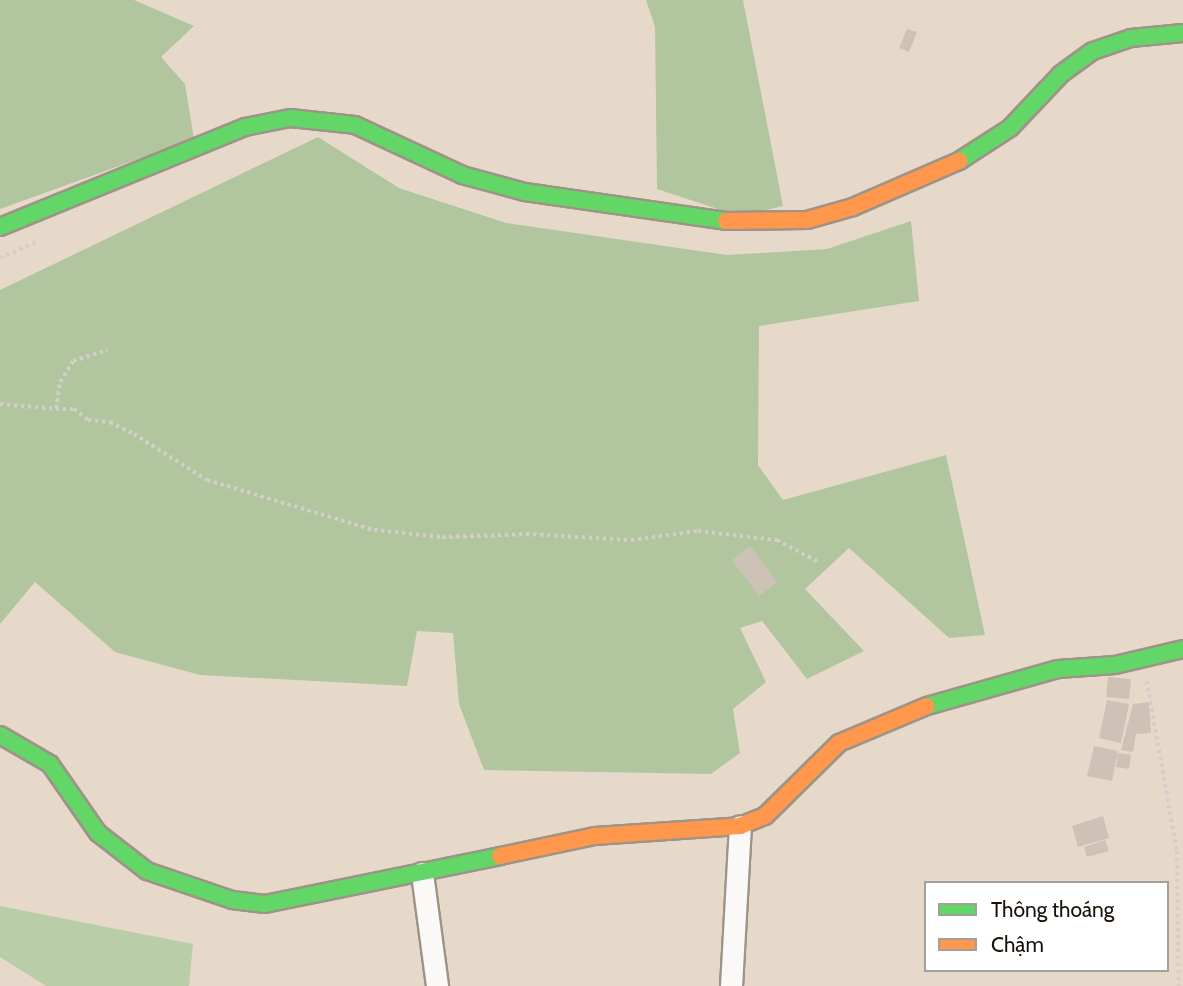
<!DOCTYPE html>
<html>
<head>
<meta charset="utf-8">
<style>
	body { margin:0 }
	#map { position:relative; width:1183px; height:986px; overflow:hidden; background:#e7d9ca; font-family:Cabin,sans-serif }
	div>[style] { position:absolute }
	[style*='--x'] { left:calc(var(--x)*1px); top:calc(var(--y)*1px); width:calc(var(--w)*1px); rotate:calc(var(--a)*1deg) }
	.green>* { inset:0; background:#b9cea8 }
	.forest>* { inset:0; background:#b1c69f }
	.building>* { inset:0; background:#cec2b6 }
	.path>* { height:3.5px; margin-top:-1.75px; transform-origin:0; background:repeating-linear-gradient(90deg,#d2cec9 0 3.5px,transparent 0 7px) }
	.roads { filter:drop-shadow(2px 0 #9d9387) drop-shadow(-2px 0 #9d9387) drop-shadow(0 2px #9d9387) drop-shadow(0 -2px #9d9387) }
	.street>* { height:21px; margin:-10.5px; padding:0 10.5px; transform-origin:10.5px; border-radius:10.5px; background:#fbf9f7 }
	.fast>* { height:16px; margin:-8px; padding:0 8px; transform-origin:8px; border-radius:8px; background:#63d668 }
	.slow>* { height:16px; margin:-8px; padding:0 8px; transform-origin:8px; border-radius:8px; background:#ff974d }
	span { translate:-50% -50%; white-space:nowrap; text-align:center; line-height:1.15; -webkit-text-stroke:7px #fff; paint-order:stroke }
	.legend { position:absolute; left:924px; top:881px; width:245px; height:91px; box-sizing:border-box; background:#fff; border:2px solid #a39f9c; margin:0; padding:9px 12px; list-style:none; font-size:21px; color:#191007 }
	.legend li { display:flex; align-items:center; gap:14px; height:35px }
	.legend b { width:35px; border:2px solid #a39f9c }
</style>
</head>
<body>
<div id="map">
	<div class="green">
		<div style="clip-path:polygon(0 906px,193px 944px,189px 986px,46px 986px,0 957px)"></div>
	</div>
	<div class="forest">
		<div style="clip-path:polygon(0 0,134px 0,194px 26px,161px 57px,185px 84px,194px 139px,0 209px)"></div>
		<div style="clip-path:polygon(646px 0,743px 0,783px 206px,739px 216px,657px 189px,655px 27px)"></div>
		<div style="clip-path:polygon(318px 137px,399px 188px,506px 223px,727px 255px,827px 249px,911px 221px,919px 301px,759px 326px,758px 465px,783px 500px,946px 455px,985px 635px,949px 638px,849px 548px,805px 589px,864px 651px,807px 679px,762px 621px,740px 628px,766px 682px,733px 709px,740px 753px,711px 774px,484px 770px,459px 704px,453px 633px,417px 631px,407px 686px,200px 675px,115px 652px,35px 582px,0 624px,0 290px)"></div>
	</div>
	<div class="building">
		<div style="clip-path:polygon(907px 29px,917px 32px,909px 52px,899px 48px)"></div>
		<div style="clip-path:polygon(750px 546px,777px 582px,759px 596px,732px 560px)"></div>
		<div style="clip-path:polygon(1108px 677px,1131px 679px,1129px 699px,1106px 697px)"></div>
		<div style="clip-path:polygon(1107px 700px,1129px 704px,1121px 743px,1099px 738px)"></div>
		<div style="clip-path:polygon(1149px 702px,1151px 733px,1136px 734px,1133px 752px,1121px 750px,1133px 704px)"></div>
		<div style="clip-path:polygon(1094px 746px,1118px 751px,1112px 781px,1087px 776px)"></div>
		<div style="clip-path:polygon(1118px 753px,1131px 755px,1129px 769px,1116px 767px)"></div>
		<div style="clip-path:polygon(1103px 816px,1109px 838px,1078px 847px,1072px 826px)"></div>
		<div style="clip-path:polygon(1105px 840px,1109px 851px,1087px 857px,1084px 847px)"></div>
	</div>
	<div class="path">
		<div style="--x:0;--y:258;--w:40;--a:-23.4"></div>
		<div style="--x:0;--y:404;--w:56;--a:5.1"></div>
		<div style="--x:56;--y:409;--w:27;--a:-82"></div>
		<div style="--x:60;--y:382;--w:25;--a:-58"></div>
		<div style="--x:73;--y:361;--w:36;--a:-18"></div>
		<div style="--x:56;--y:409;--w:18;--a:0"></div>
		<div style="--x:74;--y:409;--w:18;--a:38"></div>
		<div style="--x:88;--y:420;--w:22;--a:5"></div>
		<div style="--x:110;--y:422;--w:27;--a:27"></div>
		<div style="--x:134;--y:434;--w:86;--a:32.2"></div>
		<div style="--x:207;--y:480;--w:174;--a:16.7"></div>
		<div style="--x:374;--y:530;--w:68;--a:5.9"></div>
		<div style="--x:442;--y:537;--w:84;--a:-2"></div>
		<div style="--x:526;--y:534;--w:105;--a:3.3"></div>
		<div style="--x:631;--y:540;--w:68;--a:-7.7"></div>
		<div style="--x:698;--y:531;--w:80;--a:6.5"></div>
		<div style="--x:777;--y:540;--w:49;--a:28.1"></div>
		<div style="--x:1147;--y:681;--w:173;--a:80"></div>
		<div style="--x:1177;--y:851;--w:135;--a:89.2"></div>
	</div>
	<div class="roads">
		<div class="street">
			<div style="--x:422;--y:873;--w:114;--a:82.4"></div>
			<div style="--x:731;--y:986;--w:160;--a:-86.8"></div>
		</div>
		<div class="fast">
			<div style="--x:959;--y:161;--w:61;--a:-32.9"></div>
			<div style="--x:1010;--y:128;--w:74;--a:-46.6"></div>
			<div style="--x:1061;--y:74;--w:39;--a:-36"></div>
			<div style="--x:1093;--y:51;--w:40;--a:-18.9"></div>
			<div style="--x:1131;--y:38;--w:52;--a:-5.5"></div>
			<div style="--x:0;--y:227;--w:265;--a:-22.2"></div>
			<div style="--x:245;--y:127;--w:46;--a:-11.3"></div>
			<div style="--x:290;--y:118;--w:65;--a:6.1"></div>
			<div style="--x:355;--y:125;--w:118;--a:25"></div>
			<div style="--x:462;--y:175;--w:65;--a:15.1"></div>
			<div style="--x:525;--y:192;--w:203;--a:8.2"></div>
			<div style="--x:927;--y:706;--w:136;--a:-15.8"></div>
			<div style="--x:1058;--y:669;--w:57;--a:-4"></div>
			<div style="--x:1115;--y:665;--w:70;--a:-13.2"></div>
			<div style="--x:0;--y:735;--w:58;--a:30.1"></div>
			<div style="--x:50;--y:764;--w:84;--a:55.2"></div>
			<div style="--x:98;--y:833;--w:62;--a:37.8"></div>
			<div style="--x:147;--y:871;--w:90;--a:18.8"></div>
			<div style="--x:232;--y:900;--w:33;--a:7"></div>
			<div style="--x:265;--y:904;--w:240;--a:-11.5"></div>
		</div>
		<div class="slow">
			<div style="--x:726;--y:221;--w:81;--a:-0.7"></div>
			<div style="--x:807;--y:220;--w:48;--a:-15.8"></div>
			<div style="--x:853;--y:207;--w:116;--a:-23.5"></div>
			<div style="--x:500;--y:856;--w:97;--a:-11.9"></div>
			<div style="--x:595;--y:836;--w:145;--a:-3.9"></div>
			<div style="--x:740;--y:826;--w:27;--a:-22"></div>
			<div style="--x:765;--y:816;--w:104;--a:-44.6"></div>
			<div style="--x:839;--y:743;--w:95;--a:-22.8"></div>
		</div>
	</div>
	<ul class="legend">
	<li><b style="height:9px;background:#63d668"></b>Thông thoáng</li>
	<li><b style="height:9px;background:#ff974d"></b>Chậm</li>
	</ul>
</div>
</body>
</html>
